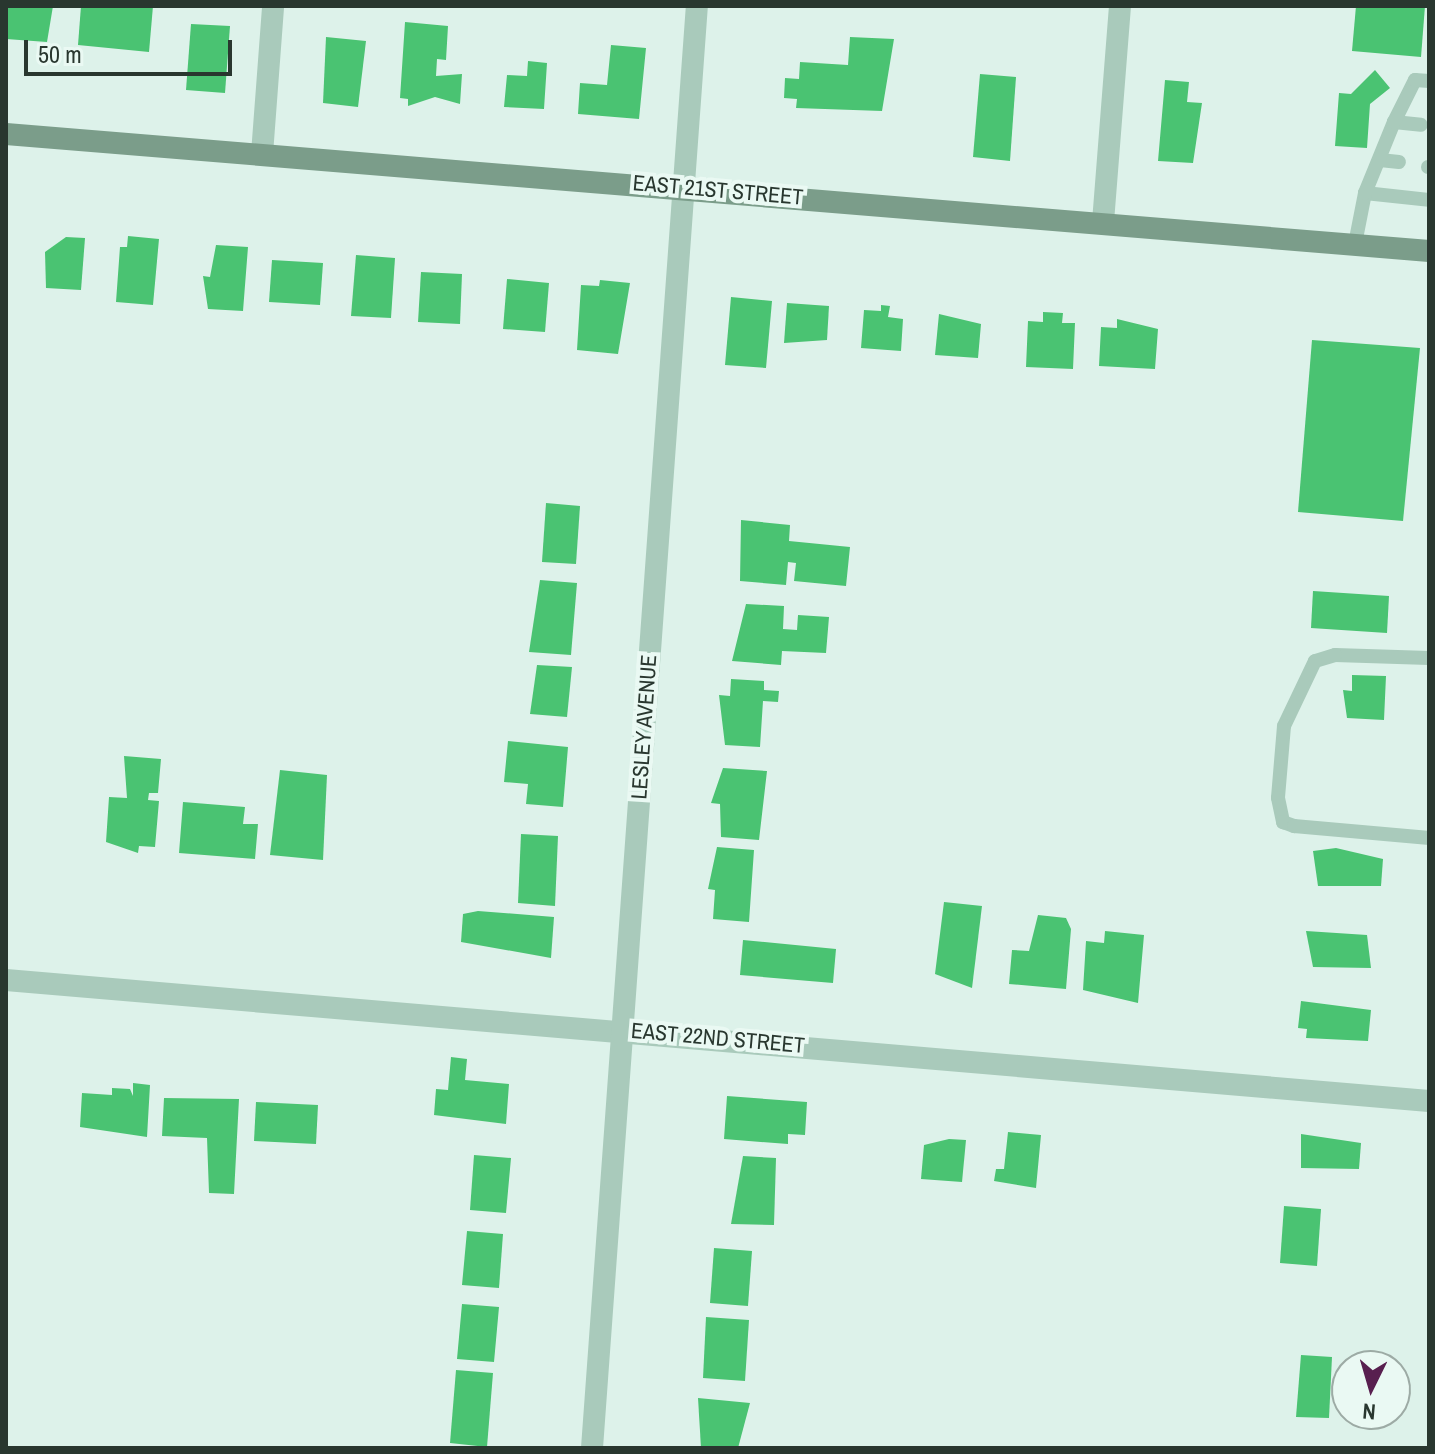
<!DOCTYPE html>
<html>
<head>
<meta charset="utf-8">
<style>
	body { margin:0 }
	#map { position:relative; width:1435px; height:1454px; overflow:hidden; background:#ddf2ea; font-family:"Archivo Narrow",sans-serif }
	div>[style] { position:absolute }
	[style*='--x'] { left:calc(var(--x)*1px); top:calc(var(--y)*1px); width:calc(var(--w)*1px); rotate:calc(var(--a)*1deg) }
	.building>* { inset:0; background:#4ac372 }
	.service>* { height:14px; margin:-7px; padding:0 7px; transform-origin:7px; border-radius:7px; background:#a9cabb }
	.minor>* { height:22px; margin:-11px; padding:0 11px; transform-origin:11px; border-radius:11px; background:#a9cabb }
	.secondary>* { height:22px; margin:-11px; padding:0 11px; transform-origin:11px; border-radius:11px; background:#7b9d8a }
	span { translate:-50% -50%; white-space:nowrap; text-align:center; line-height:1.15; -webkit-text-stroke:8px #eaf9f3; paint-order:stroke }
	.street-label { font-size:22px; color:#29372f }
	.frame { position:absolute; inset:0; border:8px solid #29372f; pointer-events:none }
	.north { position:absolute; left:1331px; top:1350px; width:80px; height:80px; box-sizing:border-box; background:#eaf9f3; border:2px solid #9daba5; border-radius:50%; rotate:185deg; font-size:22px; font-weight:700; line-height:32px; text-align:center; color:#29372f }
	.north::after { content:''; display:block; margin:auto; width:28px; height:36px; background:#581f4f; clip-path:polygon(50% 0,100% 100%,50% 72%,0 100%) }
	.scale { position:absolute; left:24px; top:40px; width:208px; height:36px; box-sizing:border-box; border:4px solid #29372f; border-top:0; padding-left:10px; font-size:24px; line-height:28px; white-space:nowrap; color:#29372f; -webkit-text-stroke:6px #eaf9f3; paint-order:stroke }
</style>
</head>
<body>
<div id="map">
	<div class="building">
		<div style="clip-path:polygon(6px 6px,53px 6px,47px 42px,6px 39px)"></div>
		<div style="clip-path:polygon(81px 6px,153px 6px,149px 52px,78px 45px)"></div>
		<div style="clip-path:polygon(1356px 6px,1425px 6px,1421px 57px,1352px 51px)"></div>
		<div style="clip-path:polygon(405px 22px,448px 26px,446px 60px,437px 59px,436px 76px,462px 74px,460px 104px,435px 97px,408px 106px,408px 99px,400px 98px)"></div>
		<div style="clip-path:polygon(191px 24px,230px 26px,225px 93px,186px 90px)"></div>
		<div style="clip-path:polygon(326px 37px,366px 41px,358px 107px,323px 103px)"></div>
		<div style="clip-path:polygon(850px 37px,894px 39px,882px 111px,796px 108px,797px 99px,784px 98px,785px 78px,799px 79px,800px 62px,848px 65px)"></div>
		<div style="clip-path:polygon(611px 45px,646px 48px,639px 119px,578px 114px,580px 83px,607px 85px)"></div>
		<div style="clip-path:polygon(528px 61px,547px 63px,544px 109px,504px 107px,507px 75px,527px 76px)"></div>
		<div style="clip-path:polygon(1375px 70px,1390px 88px,1370px 104px,1367px 148px,1335px 146px,1339px 93px,1351px 94px)"></div>
		<div style="clip-path:polygon(980px 74px,1016px 77px,1010px 161px,973px 157px)"></div>
		<div style="clip-path:polygon(1165px 80px,1189px 82px,1187px 102px,1202px 103px,1193px 163px,1158px 161px)"></div>
		<div style="clip-path:polygon(128px 236px,159px 239px,153px 305px,116px 302px,120px 247px,127px 247px)"></div>
		<div style="clip-path:polygon(66px 237px,85px 238px,81px 290px,46px 288px,45px 252px)"></div>
		<div style="clip-path:polygon(216px 245px,248px 247px,243px 311px,208px 309px,203px 276px,210px 277px)"></div>
		<div style="clip-path:polygon(356px 255px,395px 258px,391px 318px,351px 316px)"></div>
		<div style="clip-path:polygon(272px 260px,323px 263px,320px 305px,269px 302px)"></div>
		<div style="clip-path:polygon(421px 272px,462px 274px,460px 324px,418px 322px)"></div>
		<div style="clip-path:polygon(507px 279px,549px 283px,545px 332px,503px 329px)"></div>
		<div style="clip-path:polygon(600px 280px,630px 283px,618px 354px,577px 350px,581px 285px,599px 286px)"></div>
		<div style="clip-path:polygon(731px 297px,772px 301px,766px 368px,725px 365px)"></div>
		<div style="clip-path:polygon(787px 303px,829px 306px,827px 340px,784px 343px)"></div>
		<div style="clip-path:polygon(881px 305px,890px 306px,888px 317px,903px 319px,901px 351px,861px 348px,864px 310px,881px 311px)"></div>
		<div style="clip-path:polygon(1043px 312px,1063px 313px,1062px 323px,1075px 323px,1073px 369px,1026px 367px,1028px 321px,1043px 322px)"></div>
		<div style="clip-path:polygon(939px 314px,981px 324px,978px 358px,935px 355px)"></div>
		<div style="clip-path:polygon(1117px 319px,1158px 329px,1155px 369px,1099px 366px,1101px 327px,1117px 328px)"></div>
		<div style="clip-path:polygon(1312px 340px,1420px 348px,1403px 521px,1298px 512px)"></div>
		<div style="clip-path:polygon(546px 503px,580px 506px,576px 564px,542px 562px)"></div>
		<div style="clip-path:polygon(741px 520px,790px 525px,789px 541px,850px 547px,846px 586px,794px 581px,796px 563px,788px 562px,786px 585px,740px 581px)"></div>
		<div style="clip-path:polygon(540px 580px,577px 583px,571px 655px,529px 652px)"></div>
		<div style="clip-path:polygon(1313px 591px,1389px 596px,1387px 633px,1311px 628px)"></div>
		<div style="clip-path:polygon(746px 604px,784px 606px,783px 629px,797px 630px,798px 615px,829px 617px,826px 653px,782px 651px,781px 665px,732px 661px)"></div>
		<div style="clip-path:polygon(537px 665px,572px 667px,567px 717px,530px 714px)"></div>
		<div style="clip-path:polygon(1352px 675px,1386px 676px,1384px 720px,1347px 718px,1343px 690px,1352px 691px)"></div>
		<div style="clip-path:polygon(731px 679px,764px 681px,764px 690px,779px 691px,778px 702px,763px 701px,760px 747px,725px 745px,719px 695px,730px 696px)"></div>
		<div style="clip-path:polygon(508px 741px,568px 747px,563px 807px,526px 804px,528px 784px,504px 782px)"></div>
		<div style="clip-path:polygon(124px 756px,161px 759px,158px 793px,149px 793px,148px 800px,159px 801px,155px 847px,139px 846px,138px 853px,106px 842px,109px 797px,127px 798px)"></div>
		<div style="clip-path:polygon(723px 768px,767px 771px,759px 840px,721px 837px,720px 804px,711px 803px)"></div>
		<div style="clip-path:polygon(280px 770px,327px 775px,323px 860px,270px 855px)"></div>
		<div style="clip-path:polygon(183px 802px,245px 807px,243px 824px,258px 824px,255px 859px,179px 853px)"></div>
		<div style="clip-path:polygon(521px 834px,558px 836px,555px 906px,518px 903px)"></div>
		<div style="clip-path:polygon(717px 847px,754px 850px,749px 922px,713px 919px,715px 890px,708px 889px)"></div>
		<div style="clip-path:polygon(1336px 848px,1383px 859px,1381px 886px,1318px 886px,1313px 851px)"></div>
		<div style="clip-path:polygon(944px 902px,982px 906px,972px 988px,935px 974px)"></div>
		<div style="clip-path:polygon(478px 911px,554px 917px,551px 958px,461px 942px,463px 914px)"></div>
		<div style="clip-path:polygon(1038px 915px,1066px 918px,1071px 929px,1066px 989px,1009px 984px,1012px 950px,1029px 951px)"></div>
		<div style="clip-path:polygon(1105px 931px,1144px 935px,1138px 1003px,1083px 990px,1086px 941px,1104px 943px)"></div>
		<div style="clip-path:polygon(1306px 931px,1367px 935px,1371px 968px,1313px 967px)"></div>
		<div style="clip-path:polygon(743px 940px,836px 949px,833px 983px,740px 975px)"></div>
		<div style="clip-path:polygon(1301px 1001px,1371px 1010px,1368px 1041px,1306px 1038px,1307px 1029px,1298px 1028px)"></div>
		<div style="clip-path:polygon(451px 1057px,467px 1059px,465px 1080px,509px 1084px,506px 1124px,434px 1115px,436px 1089px,448px 1090px)"></div>
		<div style="clip-path:polygon(133px 1083px,150px 1085px,147px 1137px,80px 1127px,82px 1093px,112px 1095px,112px 1088px,130px 1089px,133px 1096px)"></div>
		<div style="clip-path:polygon(727px 1096px,807px 1102px,805px 1135px,788px 1134px,788px 1144px,724px 1139px)"></div>
		<div style="clip-path:polygon(164px 1098px,239px 1099px,234px 1194px,209px 1193px,207px 1138px,162px 1136px)"></div>
		<div style="clip-path:polygon(256px 1102px,318px 1105px,316px 1144px,254px 1141px)"></div>
		<div style="clip-path:polygon(1008px 1132px,1041px 1135px,1036px 1188px,994px 1181px,996px 1169px,1004px 1169px)"></div>
		<div style="clip-path:polygon(1301px 1134px,1361px 1143px,1359px 1169px,1301px 1168px)"></div>
		<div style="clip-path:polygon(949px 1139px,966px 1140px,962px 1182px,921px 1179px,924px 1145px)"></div>
		<div style="clip-path:polygon(474px 1155px,511px 1158px,506px 1213px,470px 1210px)"></div>
		<div style="clip-path:polygon(743px 1156px,776px 1158px,774px 1225px,731px 1224px)"></div>
		<div style="clip-path:polygon(1284px 1206px,1321px 1209px,1317px 1266px,1280px 1263px)"></div>
		<div style="clip-path:polygon(467px 1231px,503px 1234px,499px 1288px,462px 1285px)"></div>
		<div style="clip-path:polygon(714px 1248px,752px 1251px,748px 1306px,710px 1303px)"></div>
		<div style="clip-path:polygon(462px 1304px,499px 1307px,494px 1362px,457px 1359px)"></div>
		<div style="clip-path:polygon(706px 1317px,749px 1320px,745px 1381px,703px 1378px)"></div>
		<div style="clip-path:polygon(1301px 1355px,1332px 1357px,1329px 1418px,1296px 1417px)"></div>
		<div style="clip-path:polygon(456px 1370px,493px 1373px,487px 1447px,450px 1443px)"></div>
		<div style="clip-path:polygon(698px 1398px,750px 1403px,738px 1448px,701px 1448px)"></div>
	</div>
	<div class="service">
		<div style="--x:1394;--y:122;--w:27;--a:6"></div>
		<div style="--x:1380;--y:160;--w:19;--a:6"></div>
		<div style="--x:1428;--y:167;--w:1;--a:0"></div>
		<div style="--x:1365;--y:193;--w:64;--a:6.2"></div>
		<div style="--x:1355;--y:244;--w:52;--a:-78.9"></div>
		<div style="--x:1365;--y:193;--w:77;--a:-67.8"></div>
		<div style="--x:1394;--y:122;--w:47;--a:-63.4"></div>
		<div style="--x:1415;--y:80;--w:14;--a:4"></div>
		<div style="--x:1429;--y:658;--w:94;--a:-178.2"></div>
		<div style="--x:1335;--y:655;--w:21;--a:163"></div>
		<div style="--x:1315;--y:661;--w:72;--a:115.5"></div>
		<div style="--x:1284;--y:726;--w:72;--a:94.8"></div>
		<div style="--x:1278;--y:798;--w:25;--a:78"></div>
		<div style="--x:1283;--y:822;--w:12;--a:20"></div>
		<div style="--x:1294;--y:826;--w:136;--a:5.1"></div>
	</div>
	<div class="minor">
		<div style="--x:262;--y:154;--w:148;--a:-85.7"></div>
		<div style="--x:1103;--y:222;--w:217;--a:-85.5"></div>
		<div style="--x:6;--y:980;--w:1428;--a:4.86"></div>
		<div style="--x:592;--y:1448;--w:1446;--a:-85.84"></div>
	</div>
	<div class="secondary">
		<div style="--x:6;--y:134;--w:1428;--a:4.7"></div>
	</div>
	<div class="street-label">
		<span style="left:718px;top:190px;rotate:5deg">EAST 21ST STREET</span>
		<span style="left:644px;top:727px;rotate:-86deg">LESLEY AVENUE</span>
		<span style="left:718px;top:1038px;rotate:5deg">EAST 22ND STREET</span>
	</div>
	<div class="frame"></div>
	<div class="north">N</div>
	<div class="scale">50 m</div>
</div>
</body>
</html>
